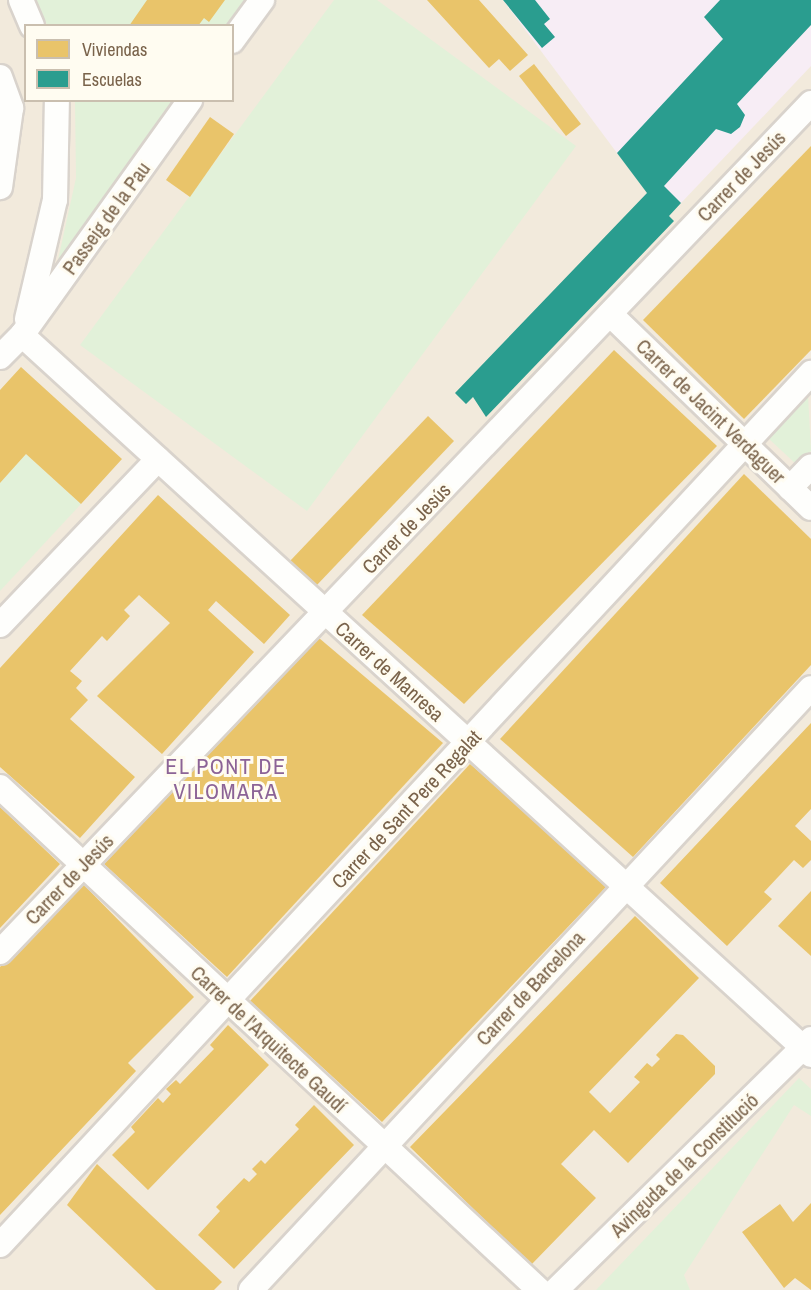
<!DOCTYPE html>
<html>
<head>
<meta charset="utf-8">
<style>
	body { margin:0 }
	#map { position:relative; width:811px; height:1290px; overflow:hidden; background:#f9f6ee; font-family:"Archivo Narrow",sans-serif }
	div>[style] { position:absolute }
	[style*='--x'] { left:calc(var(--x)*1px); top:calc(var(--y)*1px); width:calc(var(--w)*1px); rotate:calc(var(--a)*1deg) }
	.residential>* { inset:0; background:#f2eadc }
	.education>* { inset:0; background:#f7edf5 }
	.green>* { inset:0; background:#e2f1d9 }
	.homes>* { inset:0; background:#e9c46a }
	.schools>* { inset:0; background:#2a9d8f }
	.roads { filter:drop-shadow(2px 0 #d9d3cc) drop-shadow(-2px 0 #d9d3cc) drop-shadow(0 2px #d9d3cc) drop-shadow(0 -2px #d9d3cc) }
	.minor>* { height:24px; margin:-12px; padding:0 12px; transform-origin:12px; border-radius:12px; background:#fefefc }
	span { translate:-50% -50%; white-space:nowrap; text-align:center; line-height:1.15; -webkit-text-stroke:6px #fffcf1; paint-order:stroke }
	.street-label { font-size:20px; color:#7a634b }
	.quarter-label { font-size:22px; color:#8c6396; letter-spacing:1.5px }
	.legend { position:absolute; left:24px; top:24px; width:210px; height:78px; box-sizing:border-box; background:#fffcf1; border:2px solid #cabfaf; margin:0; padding:8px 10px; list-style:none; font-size:18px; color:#7a634b }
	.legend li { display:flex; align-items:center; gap:12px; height:30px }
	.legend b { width:30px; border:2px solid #cabfaf }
</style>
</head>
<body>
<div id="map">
	<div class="residential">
		<div style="clip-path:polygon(evenodd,0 0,811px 0,811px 1290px,0 1290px,0 0,26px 26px,232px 26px,232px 100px,26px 100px,26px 26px)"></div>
	</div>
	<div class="education">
		<div style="clip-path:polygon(503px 0,811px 0,811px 66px,681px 203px,617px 153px)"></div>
	</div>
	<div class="green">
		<div style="clip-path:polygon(35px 0,251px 0,233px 26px,47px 25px)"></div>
		<div style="clip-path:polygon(334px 0,377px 0,576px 146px,307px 511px,80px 345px)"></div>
		<div style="clip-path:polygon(75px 101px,178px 101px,56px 269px,76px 178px)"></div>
		<div style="clip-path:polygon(808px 395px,811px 451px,797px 465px,768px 438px)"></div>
		<div style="clip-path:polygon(26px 454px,81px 504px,0 591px,0 483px)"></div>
		<div style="clip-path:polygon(799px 1078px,811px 1089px,811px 1116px,794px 1105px,684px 1275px,690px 1290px,596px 1290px)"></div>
	</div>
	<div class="homes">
		<div style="clip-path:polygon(147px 0,225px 0,209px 22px,204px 18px,198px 26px,129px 26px)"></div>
		<div style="clip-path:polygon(427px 0,479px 0,528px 55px,510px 71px,499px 59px,489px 68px)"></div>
		<div style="clip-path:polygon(534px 64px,581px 124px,566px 136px,519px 76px)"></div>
		<div style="clip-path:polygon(210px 117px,234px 134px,190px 197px,166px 180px)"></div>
		<div style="clip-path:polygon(811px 146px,811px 350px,744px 419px,643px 320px)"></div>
		<div style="clip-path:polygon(614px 350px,717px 446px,464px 704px,362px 615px)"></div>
		<div style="clip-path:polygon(21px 367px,122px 459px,81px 504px,26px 454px,0 483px,0 390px)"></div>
		<div style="clip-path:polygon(428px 416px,454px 441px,316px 586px,290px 561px)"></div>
		<div style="clip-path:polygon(744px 474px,811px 539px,811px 665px,633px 857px,500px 739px)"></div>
		<div style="clip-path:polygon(158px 495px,290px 615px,264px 644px,216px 601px,208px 610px,254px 652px,162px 754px,97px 696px,170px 623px,139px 595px,124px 610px,130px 616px,107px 641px,102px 636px,70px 671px,82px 681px,76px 688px,88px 700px,70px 719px,135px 777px,80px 838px,0 767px,0 668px)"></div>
		<div style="clip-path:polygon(319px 638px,443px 743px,227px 977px,104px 864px)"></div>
		<div style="clip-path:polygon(811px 723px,811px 809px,795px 826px,811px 841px,811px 860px,803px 868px,794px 860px,764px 892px,772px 899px,727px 946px,660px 883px)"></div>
		<div style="clip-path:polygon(470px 764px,608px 885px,382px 1122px,250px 1001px)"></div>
		<div style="clip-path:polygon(0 807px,60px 864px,0 928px)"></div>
		<div style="clip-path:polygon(81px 882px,194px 997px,128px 1063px,136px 1071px,0 1215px,0 967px)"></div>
		<div style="clip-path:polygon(811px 891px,811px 956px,778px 926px)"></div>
		<div style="clip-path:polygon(635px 916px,699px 978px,589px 1092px,610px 1113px,640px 1082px,634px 1077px,647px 1063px,652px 1067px,660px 1059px,656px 1055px,676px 1034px,683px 1035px,715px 1066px,715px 1074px,628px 1163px,594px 1130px,561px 1164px,596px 1198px,531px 1265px,410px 1147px)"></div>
		<div style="clip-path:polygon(228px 1025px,269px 1065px,148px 1190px,112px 1155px,135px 1132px,131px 1127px,158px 1098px,163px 1103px,171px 1094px,166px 1089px,176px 1080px,180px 1084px,214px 1049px,210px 1045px)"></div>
		<div style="clip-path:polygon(314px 1105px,354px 1145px,234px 1269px,198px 1235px,220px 1211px,216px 1207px,244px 1178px,249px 1182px,257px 1174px,252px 1169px,261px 1160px,265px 1164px,299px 1129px,295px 1125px)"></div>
		<div style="clip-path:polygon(97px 1164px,222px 1282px,214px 1290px,156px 1290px,67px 1205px)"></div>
		<div style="clip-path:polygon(811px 1203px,811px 1290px,795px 1278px,784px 1288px,742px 1232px,780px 1204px,793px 1222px)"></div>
	</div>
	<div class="schools">
		<div style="clip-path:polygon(503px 0,535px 0,550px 19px,544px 24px,555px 37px,542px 48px)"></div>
		<div style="clip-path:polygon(720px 0,811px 0,811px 25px,737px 104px,745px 115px,740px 127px,731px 134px,716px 129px,664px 186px,681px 203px,669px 216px,674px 221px,486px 417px,473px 397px,466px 404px,455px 393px,647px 193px,617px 153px,723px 39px,704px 17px)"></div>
	</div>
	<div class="roads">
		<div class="minor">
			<div style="--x:21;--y:0;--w:28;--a:67"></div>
			<div style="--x:232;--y:41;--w:51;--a:-53.8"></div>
			<div style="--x:0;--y:77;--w:33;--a:70"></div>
			<div style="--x:11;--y:108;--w:80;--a:97.9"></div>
			<div style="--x:610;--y:314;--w:279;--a:44"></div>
			<div style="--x:27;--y:319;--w:122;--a:-76.8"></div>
			<div style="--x:55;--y:200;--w:100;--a:-88.9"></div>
			<div style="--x:22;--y:335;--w:1068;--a:42.38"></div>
			<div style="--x:0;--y:357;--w:31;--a:-45"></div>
			<div style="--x:22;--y:335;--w:289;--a:-54.4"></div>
			<div style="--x:790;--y:488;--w:30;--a:-46"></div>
			<div style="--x:0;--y:625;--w:229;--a:-46.4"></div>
			<div style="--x:0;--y:787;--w:737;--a:43.02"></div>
			<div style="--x:0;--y:952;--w:1174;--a:-46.31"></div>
			<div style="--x:0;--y:1245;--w:1191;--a:-47.08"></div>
			<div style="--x:251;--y:1290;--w:822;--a:-47.07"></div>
			<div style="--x:556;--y:1290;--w:358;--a:-44.5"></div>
		</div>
	</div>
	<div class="street-label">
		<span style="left:741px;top:176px;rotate:-46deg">Carrer de Jesús</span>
		<span style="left:106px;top:218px;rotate:-54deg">Passeig de la Pau</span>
		<span style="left:711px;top:411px;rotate:44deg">Carrer de Jacint Verdaguer</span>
		<span style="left:406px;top:528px;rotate:-46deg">Carrer de Jesús</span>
		<span style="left:390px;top:671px;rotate:42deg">Carrer de Manresa</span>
		<span style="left:406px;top:809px;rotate:-47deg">Carrer de Sant Pere Regalat</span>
		<span style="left:69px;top:879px;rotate:-46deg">Carrer de Jesús</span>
		<span style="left:530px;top:988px;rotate:-47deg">Carrer de Barcelona</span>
		<span style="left:269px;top:1039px;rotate:43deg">Carrer de l'Arquitecte Gaudí</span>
		<span style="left:684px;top:1165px;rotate:-44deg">Avinguda de la Constitució</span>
	</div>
	<div class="quarter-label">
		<span style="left:226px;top:779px">EL PONT DE<br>VILOMARA</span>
	</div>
	<ul class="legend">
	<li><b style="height:16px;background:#e9c46a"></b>Viviendas</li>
	<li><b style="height:16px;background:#2a9d8f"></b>Escuelas</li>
	</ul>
</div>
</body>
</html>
